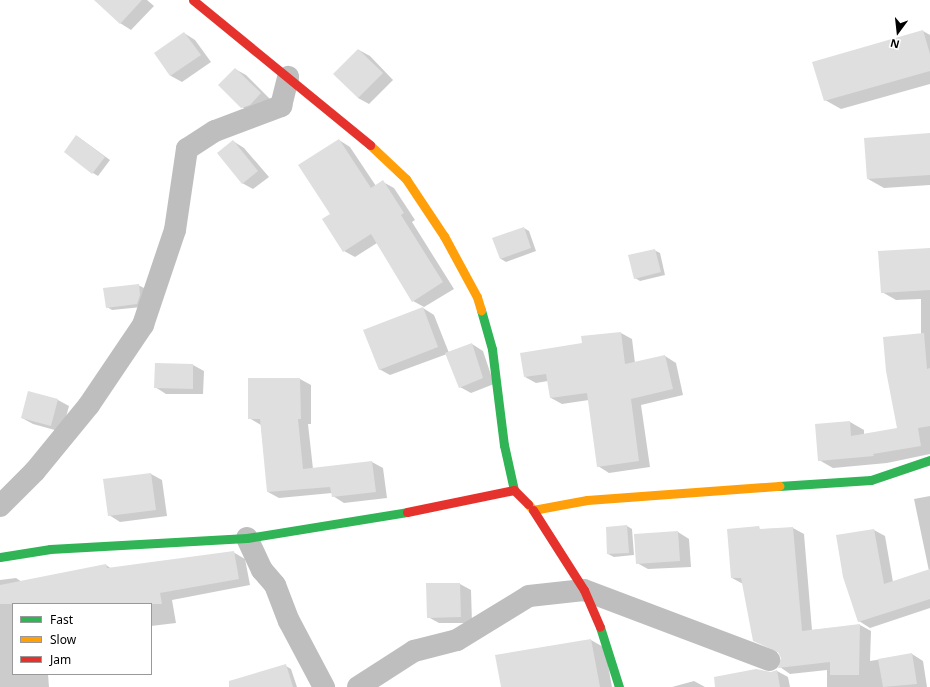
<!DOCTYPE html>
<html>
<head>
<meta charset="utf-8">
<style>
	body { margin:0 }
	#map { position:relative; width:930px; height:687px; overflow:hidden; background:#fff; font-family:"Noto Sans",sans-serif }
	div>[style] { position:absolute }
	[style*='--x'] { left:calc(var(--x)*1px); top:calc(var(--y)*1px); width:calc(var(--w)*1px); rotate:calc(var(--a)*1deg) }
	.shadow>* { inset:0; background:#0003 }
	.building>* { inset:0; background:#dfdfdf }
	.street>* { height:22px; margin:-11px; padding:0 11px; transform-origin:11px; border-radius:11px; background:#bebebe }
	.fast>* { height:9px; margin:-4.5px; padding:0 4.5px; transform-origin:4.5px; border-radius:4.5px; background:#30b455 }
	.slow>* { height:9px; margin:-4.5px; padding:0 4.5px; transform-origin:4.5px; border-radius:4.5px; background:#ff9f0a }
	.jam>* { height:9px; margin:-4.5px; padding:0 4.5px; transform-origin:4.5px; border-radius:4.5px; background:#e5322d }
	span { translate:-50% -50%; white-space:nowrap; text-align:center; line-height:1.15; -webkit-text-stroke:3px #fff; paint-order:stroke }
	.legend { position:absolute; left:12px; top:603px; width:140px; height:72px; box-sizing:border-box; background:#fff; border:1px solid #999; margin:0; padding:5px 7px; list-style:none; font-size:12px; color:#000 }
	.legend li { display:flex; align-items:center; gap:8px; height:20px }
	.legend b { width:20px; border:1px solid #999 }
	.north { position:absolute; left:878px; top:12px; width:40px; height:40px; -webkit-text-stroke:3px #fff; paint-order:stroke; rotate:195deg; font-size:11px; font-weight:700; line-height:16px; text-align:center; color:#000 }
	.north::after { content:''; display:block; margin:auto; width:14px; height:18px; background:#000; clip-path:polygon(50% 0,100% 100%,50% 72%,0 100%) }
</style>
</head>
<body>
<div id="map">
	<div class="shadow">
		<div style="clip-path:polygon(95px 0,147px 0,154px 6px,131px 30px,120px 23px)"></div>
		<div style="clip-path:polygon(923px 31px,930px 35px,930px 84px,841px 109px,825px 100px)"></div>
		<div style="clip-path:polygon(184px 33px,195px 40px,211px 62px,182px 82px,171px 76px,155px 53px)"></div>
		<div style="clip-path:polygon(359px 50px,370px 56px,393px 80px,369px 104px,358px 98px)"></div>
		<div style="clip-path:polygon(235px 69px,246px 75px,271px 100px,253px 113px,242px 107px)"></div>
		<div style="clip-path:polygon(930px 134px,930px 185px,884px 188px,868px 179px)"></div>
		<div style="clip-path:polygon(77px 136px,110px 160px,98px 176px,93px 173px)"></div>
		<div style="clip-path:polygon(339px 140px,350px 147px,376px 186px,383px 182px,394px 188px,415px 220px,412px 222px,454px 289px,424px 307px,413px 301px,377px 243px,355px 257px,344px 251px,332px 214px)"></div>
		<div style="clip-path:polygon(233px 141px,244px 148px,269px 177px,253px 189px,242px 183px)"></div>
		<div style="clip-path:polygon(524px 228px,529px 231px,536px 251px,506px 262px,501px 259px,494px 239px)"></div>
		<div style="clip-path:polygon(930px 249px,930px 454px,887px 463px,833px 468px,819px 460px,850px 422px,864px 430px,864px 435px,898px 429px,921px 335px,921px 299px,896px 300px,882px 292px)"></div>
		<div style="clip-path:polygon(654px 250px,660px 253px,665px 275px,640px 281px,635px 278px)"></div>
		<div style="clip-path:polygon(138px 285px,144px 288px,145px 299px,142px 307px,112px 310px,107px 307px)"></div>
		<div style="clip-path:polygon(423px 308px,434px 315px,449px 353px,472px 344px,483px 351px,494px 384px,471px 393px,460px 387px,447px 354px,390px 375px,379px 369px)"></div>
		<div style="clip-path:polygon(621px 333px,632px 339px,635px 363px,665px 356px,676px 363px,683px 395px,641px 405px,650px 467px,609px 473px,598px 466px,589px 400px,562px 404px,551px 398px,548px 381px,536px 383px,525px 377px,583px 343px)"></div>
		<div style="clip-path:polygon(193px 365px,204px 371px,203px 394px,166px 394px,155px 387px)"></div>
		<div style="clip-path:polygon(249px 379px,300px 379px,311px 385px,311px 424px,308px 424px,313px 469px,372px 462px,383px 468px,387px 498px,344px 503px,333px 496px,332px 493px,279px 498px,268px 492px,261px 425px,249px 418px)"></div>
		<div style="clip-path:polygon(29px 392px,58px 400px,69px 406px,62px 432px,33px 424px,22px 418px)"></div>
		<div style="clip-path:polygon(151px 474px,162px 480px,167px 516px,120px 522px,109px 515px)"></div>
		<div style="clip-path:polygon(930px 496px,930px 608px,870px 628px,859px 621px,874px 530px,885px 536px,893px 582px,929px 571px,914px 499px)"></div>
		<div style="clip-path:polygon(627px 526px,632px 529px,634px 555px,614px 557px,608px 554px)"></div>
		<div style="clip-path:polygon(793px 528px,804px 534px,812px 630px,860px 625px,871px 631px,870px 661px,912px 654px,923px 661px,927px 687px,827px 687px,827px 670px,790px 674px,780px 667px,782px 658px,780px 653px,754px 640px,743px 584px,732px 578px,728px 530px)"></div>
		<div style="clip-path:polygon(678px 532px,689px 539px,691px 567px,648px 569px,637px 563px)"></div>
		<div style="clip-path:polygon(233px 552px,245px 559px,250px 585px,172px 600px,176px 623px,151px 626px,151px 604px,13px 604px,13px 674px,48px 674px,49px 687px,0 687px,0 580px,16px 578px,22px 582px,106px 565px,112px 569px)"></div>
		<div style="clip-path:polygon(428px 584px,460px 584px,471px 590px,472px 623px,439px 623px,428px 617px)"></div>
		<div style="clip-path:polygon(591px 640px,605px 648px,612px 687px,502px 687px)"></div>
		<div style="clip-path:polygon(286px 666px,291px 669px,297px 687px,264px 687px)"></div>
		<div style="clip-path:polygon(777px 671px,788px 677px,790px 687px,741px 687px)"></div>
		<div style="clip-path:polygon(694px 681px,705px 687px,672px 687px)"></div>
	</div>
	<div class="building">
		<div style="clip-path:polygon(94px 0,142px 0,120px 24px)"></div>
		<div style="clip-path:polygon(923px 30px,930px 54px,930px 71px,824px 101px,812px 62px)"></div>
		<div style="clip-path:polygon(184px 32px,201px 55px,170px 76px,154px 53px)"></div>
		<div style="clip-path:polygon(358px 49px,383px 73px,358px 98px,333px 74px)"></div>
		<div style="clip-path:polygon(235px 68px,261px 93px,250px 105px,241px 108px,218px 85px)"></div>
		<div style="clip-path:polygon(930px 133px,930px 175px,867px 179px,864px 138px)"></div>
		<div style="clip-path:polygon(76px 135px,105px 157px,92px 174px,64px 152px)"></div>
		<div style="clip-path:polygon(339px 139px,371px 188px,383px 180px,404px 213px,401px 215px,443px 282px,412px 302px,371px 234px,343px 252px,322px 219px,330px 214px,298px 165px)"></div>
		<div style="clip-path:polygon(233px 140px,258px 171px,242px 184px,217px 153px)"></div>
		<div style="clip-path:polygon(524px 227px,531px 248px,500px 259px,492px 238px)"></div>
		<div style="clip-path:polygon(930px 248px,930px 290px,881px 293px,878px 251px)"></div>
		<div style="clip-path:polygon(655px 249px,661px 272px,634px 279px,628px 255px)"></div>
		<div style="clip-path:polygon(139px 284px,140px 295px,137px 304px,106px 308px,103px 288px)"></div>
		<div style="clip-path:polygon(423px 307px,438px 347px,379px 370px,363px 330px)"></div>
		<div style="clip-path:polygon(621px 332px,625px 364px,665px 355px,673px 389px,631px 399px,639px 461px,597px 467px,587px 393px,550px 398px,546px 374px,524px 377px,520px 353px,582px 343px,581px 336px)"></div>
		<div style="clip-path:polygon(924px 333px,927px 369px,930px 368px,930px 426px,918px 428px,921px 446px,873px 454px,874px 456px,818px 461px,815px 424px,850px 421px,851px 436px,897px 428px,886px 371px,883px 337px)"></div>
		<div style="clip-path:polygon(472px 343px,483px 378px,459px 388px,445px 353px)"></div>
		<div style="clip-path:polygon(155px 363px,193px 364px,193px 389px,154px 388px)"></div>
		<div style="clip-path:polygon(248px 378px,300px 378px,301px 419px,298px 419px,303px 469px,372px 461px,376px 492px,332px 497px,330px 487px,267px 492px,260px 419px,248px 419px)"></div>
		<div style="clip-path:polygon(28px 391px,58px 399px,51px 426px,21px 418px)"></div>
		<div style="clip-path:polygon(151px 473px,156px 510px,108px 516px,103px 479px)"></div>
		<div style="clip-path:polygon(627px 525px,629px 553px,607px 554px,606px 527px)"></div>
		<div style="clip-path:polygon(759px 526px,760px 529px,793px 527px,802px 631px,860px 624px,859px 675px,830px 675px,830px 662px,778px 668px,781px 658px,778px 652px,753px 641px,741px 578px,731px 578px,727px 529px)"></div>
		<div style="clip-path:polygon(874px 529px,884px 584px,930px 569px,930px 599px,858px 622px,843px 577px,836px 535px)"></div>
		<div style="clip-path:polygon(678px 531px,680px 561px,636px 564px,634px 534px)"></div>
		<div style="clip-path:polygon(234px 551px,239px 579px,160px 593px,162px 604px,0 604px,0 585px,106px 564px,107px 568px)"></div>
		<div style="clip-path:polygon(426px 583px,460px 583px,461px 617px,427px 618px)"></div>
		<div style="clip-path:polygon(591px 639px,600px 687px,501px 687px,495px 655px)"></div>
		<div style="clip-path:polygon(912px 653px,917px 684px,883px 687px,878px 659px)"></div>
		<div style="clip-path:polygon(286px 664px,293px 687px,229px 687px,229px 681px)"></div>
		<div style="clip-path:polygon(756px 669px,771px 672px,777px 670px,780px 687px,715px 687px,714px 677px)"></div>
	</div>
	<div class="street">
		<div style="--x:0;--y:506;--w:49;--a:-45"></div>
		<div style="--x:35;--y:471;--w:85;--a:-50.7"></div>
		<div style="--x:89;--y:405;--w:97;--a:-56"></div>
		<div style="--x:143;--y:325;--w:100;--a:-71.4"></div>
		<div style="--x:175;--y:230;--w:82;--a:-81.6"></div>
		<div style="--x:187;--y:149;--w:33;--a:-33"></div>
		<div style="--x:215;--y:131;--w:71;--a:-20.7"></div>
		<div style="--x:281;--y:106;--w:30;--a:-76"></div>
		<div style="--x:247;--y:538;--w:35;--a:65"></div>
		<div style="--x:262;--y:570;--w:20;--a:49"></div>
		<div style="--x:275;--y:585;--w:39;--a:69"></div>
		<div style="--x:289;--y:621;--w:75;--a:62.1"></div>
		<div style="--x:358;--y:687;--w:67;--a:-32.7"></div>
		<div style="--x:414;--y:651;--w:44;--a:-14.3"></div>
		<div style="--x:457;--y:640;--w:84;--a:-31.4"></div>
		<div style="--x:529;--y:596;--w:55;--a:-6.2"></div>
		<div style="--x:584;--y:590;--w:198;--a:20.7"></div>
	</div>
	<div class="fast">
		<div style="--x:481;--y:310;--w:41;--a:74.2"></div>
		<div style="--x:492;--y:349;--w:97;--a:82.9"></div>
		<div style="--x:504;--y:445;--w:46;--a:77.5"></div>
		<div style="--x:779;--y:486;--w:92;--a:-3.7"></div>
		<div style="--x:871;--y:480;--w:62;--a:-18.7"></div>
		<div style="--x:0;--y:557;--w:51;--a:-9.1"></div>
		<div style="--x:50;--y:549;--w:197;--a:-3.2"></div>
		<div style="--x:247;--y:538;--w:162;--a:-9.2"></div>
		<div style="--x:600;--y:627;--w:63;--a:72.4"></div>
	</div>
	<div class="slow">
		<div style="--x:370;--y:145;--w:50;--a:43.4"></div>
		<div style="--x:406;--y:179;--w:69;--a:56.3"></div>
		<div style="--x:444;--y:236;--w:69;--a:61.6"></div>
		<div style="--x:477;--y:297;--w:14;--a:73"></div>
		<div style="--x:528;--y:504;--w:8;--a:50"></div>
		<div style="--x:533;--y:510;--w:55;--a:-10.5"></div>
		<div style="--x:587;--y:500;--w:193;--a:-4.2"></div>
	</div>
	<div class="jam">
		<div style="--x:193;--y:0;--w:229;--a:39.3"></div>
		<div style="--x:533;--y:510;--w:95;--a:57.5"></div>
		<div style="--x:584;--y:590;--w:40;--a:66.6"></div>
		<div style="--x:407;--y:512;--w:109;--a:-11.6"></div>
		<div style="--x:514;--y:490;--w:20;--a:45"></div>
	</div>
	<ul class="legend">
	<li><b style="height:5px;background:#30b455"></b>Fast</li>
	<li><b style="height:5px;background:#ff9f0a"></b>Slow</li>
	<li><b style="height:5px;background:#e5322d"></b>Jam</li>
	</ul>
	<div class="north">N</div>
</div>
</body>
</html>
